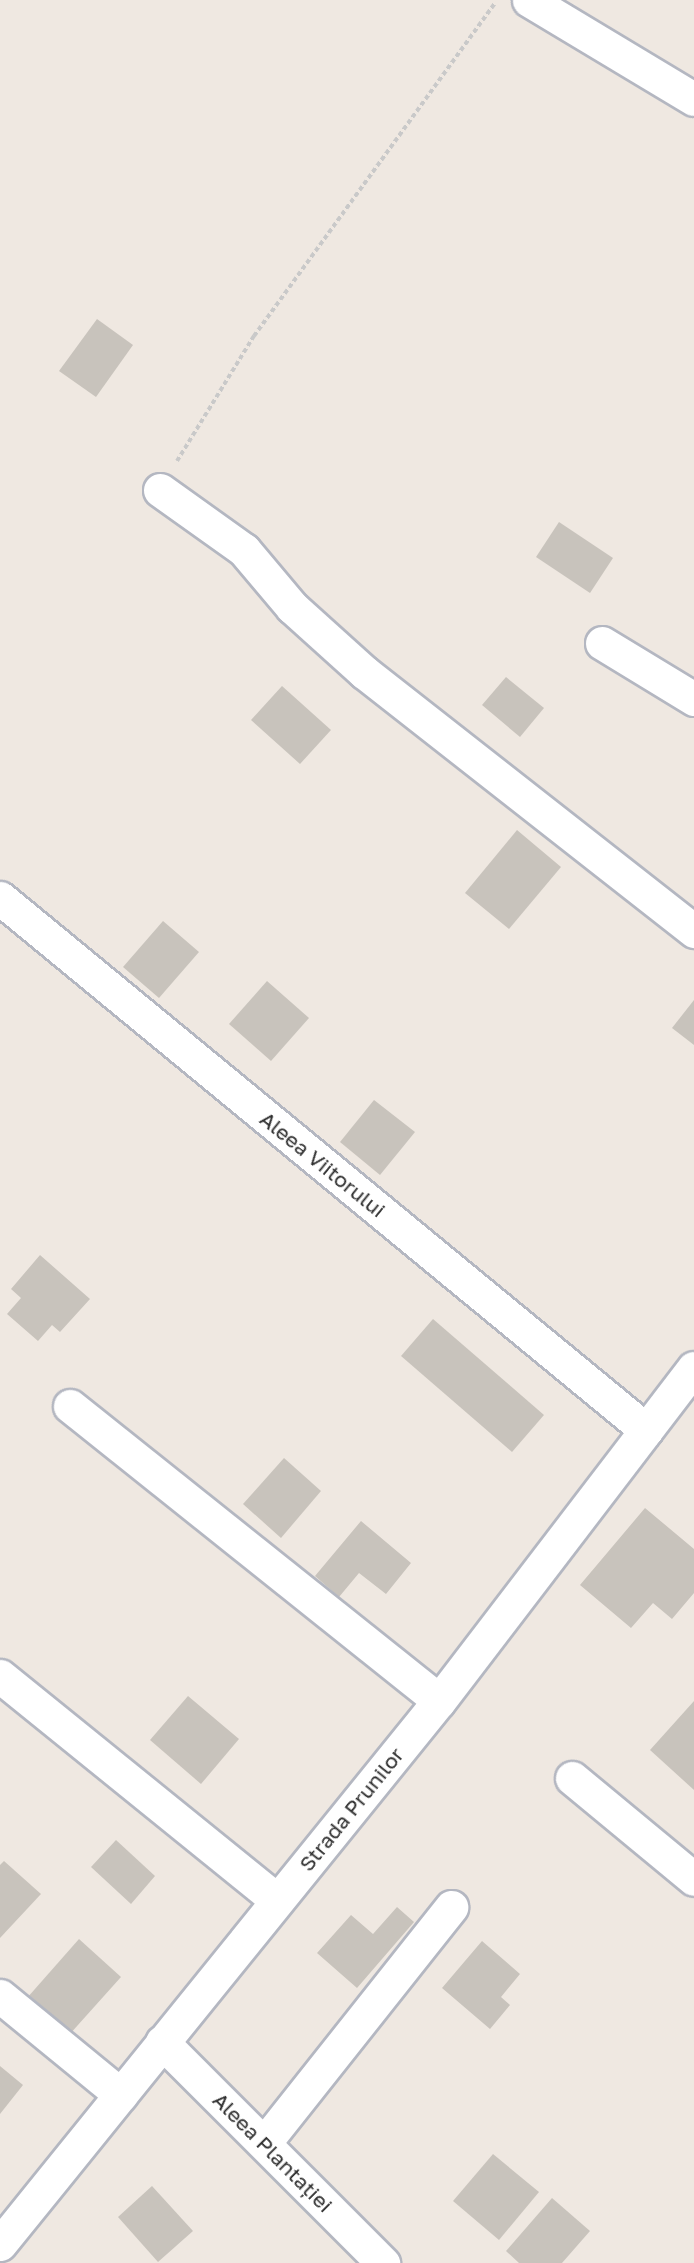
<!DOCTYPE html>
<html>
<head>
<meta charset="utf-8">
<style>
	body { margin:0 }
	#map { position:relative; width:694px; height:2263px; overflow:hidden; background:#efe8e1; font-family:"Golos Text",sans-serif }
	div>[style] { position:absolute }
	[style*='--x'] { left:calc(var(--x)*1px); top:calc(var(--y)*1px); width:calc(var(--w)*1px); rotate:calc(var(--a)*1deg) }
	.building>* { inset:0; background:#c8c3bc }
	.path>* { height:4px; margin-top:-2px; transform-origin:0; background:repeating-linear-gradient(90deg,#c9c9c9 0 4.5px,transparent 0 7.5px) }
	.roads { filter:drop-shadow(2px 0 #b4b7c1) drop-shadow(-2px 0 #b4b7c1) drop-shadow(0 2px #b4b7c1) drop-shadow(0 -2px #b4b7c1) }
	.street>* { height:33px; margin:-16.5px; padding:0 16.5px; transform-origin:16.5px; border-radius:16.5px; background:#fff }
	span { translate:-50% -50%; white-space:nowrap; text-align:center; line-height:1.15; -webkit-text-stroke:6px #fff; paint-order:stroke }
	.street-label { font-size:21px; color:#2e2e2e }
</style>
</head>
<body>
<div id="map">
	<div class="building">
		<div style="clip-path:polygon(97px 319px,133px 345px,96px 397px,59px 371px)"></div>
		<div style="clip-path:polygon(559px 522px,613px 558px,590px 593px,536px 557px)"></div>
		<div style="clip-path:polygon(506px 677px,544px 708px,520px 737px,482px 705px)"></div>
		<div style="clip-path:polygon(282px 686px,331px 730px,300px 764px,251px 720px)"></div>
		<div style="clip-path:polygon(517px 830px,561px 867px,509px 929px,465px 893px)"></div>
		<div style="clip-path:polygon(163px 921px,199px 952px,159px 998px,123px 967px)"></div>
		<div style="clip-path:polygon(267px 981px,309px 1018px,271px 1061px,229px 1024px)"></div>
		<div style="clip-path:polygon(694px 1000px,694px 1045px,672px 1028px)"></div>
		<div style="clip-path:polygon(374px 1100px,415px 1132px,380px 1175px,340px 1142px)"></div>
		<div style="clip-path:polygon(40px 1255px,90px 1299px,60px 1332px,52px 1325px,38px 1341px,7px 1314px,21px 1298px,11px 1289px)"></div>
		<div style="clip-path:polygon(433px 1319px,544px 1415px,512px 1452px,401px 1356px)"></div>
		<div style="clip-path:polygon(284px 1458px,321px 1491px,281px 1538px,243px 1504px)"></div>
		<div style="clip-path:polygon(645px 1508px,694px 1549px,694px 1593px,672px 1619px,653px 1603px,631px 1628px,580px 1585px)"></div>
		<div style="clip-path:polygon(361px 1521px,411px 1563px,386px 1594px,359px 1573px,339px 1597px,315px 1576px)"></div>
		<div style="clip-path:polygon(188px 1696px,239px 1739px,201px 1784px,150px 1740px)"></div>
		<div style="clip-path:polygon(694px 1701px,694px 1790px,650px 1750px)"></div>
		<div style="clip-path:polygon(116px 1840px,155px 1876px,131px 1904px,91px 1867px)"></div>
		<div style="clip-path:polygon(4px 1861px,41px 1894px,0 1938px,0 1865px)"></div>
		<div style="clip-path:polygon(397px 1907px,414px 1922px,357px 1988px,317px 1953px,351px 1915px,373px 1934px)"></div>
		<div style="clip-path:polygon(79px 1939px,121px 1977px,69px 2035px,27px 1998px)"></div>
		<div style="clip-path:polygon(482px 1941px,520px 1974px,501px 1997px,510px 2005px,490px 2029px,442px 1988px)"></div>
		<div style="clip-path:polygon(0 2066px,23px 2085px,0 2114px)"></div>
		<div style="clip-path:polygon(493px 2154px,539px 2192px,499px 2240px,453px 2201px)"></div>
		<div style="clip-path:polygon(152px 2186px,193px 2231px,158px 2262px,118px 2217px)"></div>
		<div style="clip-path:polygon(552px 2198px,590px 2231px,562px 2263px,519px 2263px,506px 2251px)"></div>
	</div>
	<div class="path">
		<div style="--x:177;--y:461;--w:147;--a:-58.4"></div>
		<div style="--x:254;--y:336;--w:412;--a:-54.1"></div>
	</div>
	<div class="roads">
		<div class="street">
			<div style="--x:529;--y:0;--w:192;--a:31"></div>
			<div style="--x:160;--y:490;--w:103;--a:35.5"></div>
			<div style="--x:244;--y:550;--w:75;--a:49.9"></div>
			<div style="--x:292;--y:607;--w:97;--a:42.1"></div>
			<div style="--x:364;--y:672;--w:420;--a:38.1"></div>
			<div style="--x:602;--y:643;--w:108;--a:31.3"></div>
			<div style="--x:0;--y:898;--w:837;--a:39.47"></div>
			<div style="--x:70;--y:1406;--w:472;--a:38.6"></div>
			<div style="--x:0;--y:1676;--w:356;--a:39"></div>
			<div style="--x:572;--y:1778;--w:158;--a:39.6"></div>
			<div style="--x:0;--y:1996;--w:156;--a:39.3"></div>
			<div style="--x:162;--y:2042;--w:313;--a:45"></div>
			<div style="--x:265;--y:2142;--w:300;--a:-51.6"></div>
			<div style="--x:0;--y:2244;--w:698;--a:-51.05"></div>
			<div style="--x:439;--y:1701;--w:419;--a:-52.6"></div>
		</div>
	</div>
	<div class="street-label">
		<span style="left:323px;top:1164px;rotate:39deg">Aleea Viitorului</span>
		<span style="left:351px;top:1809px;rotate:-51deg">Strada Prunilor</span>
		<span style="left:273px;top:2152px;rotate:45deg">Aleea Plantației</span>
	</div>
</div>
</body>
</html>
